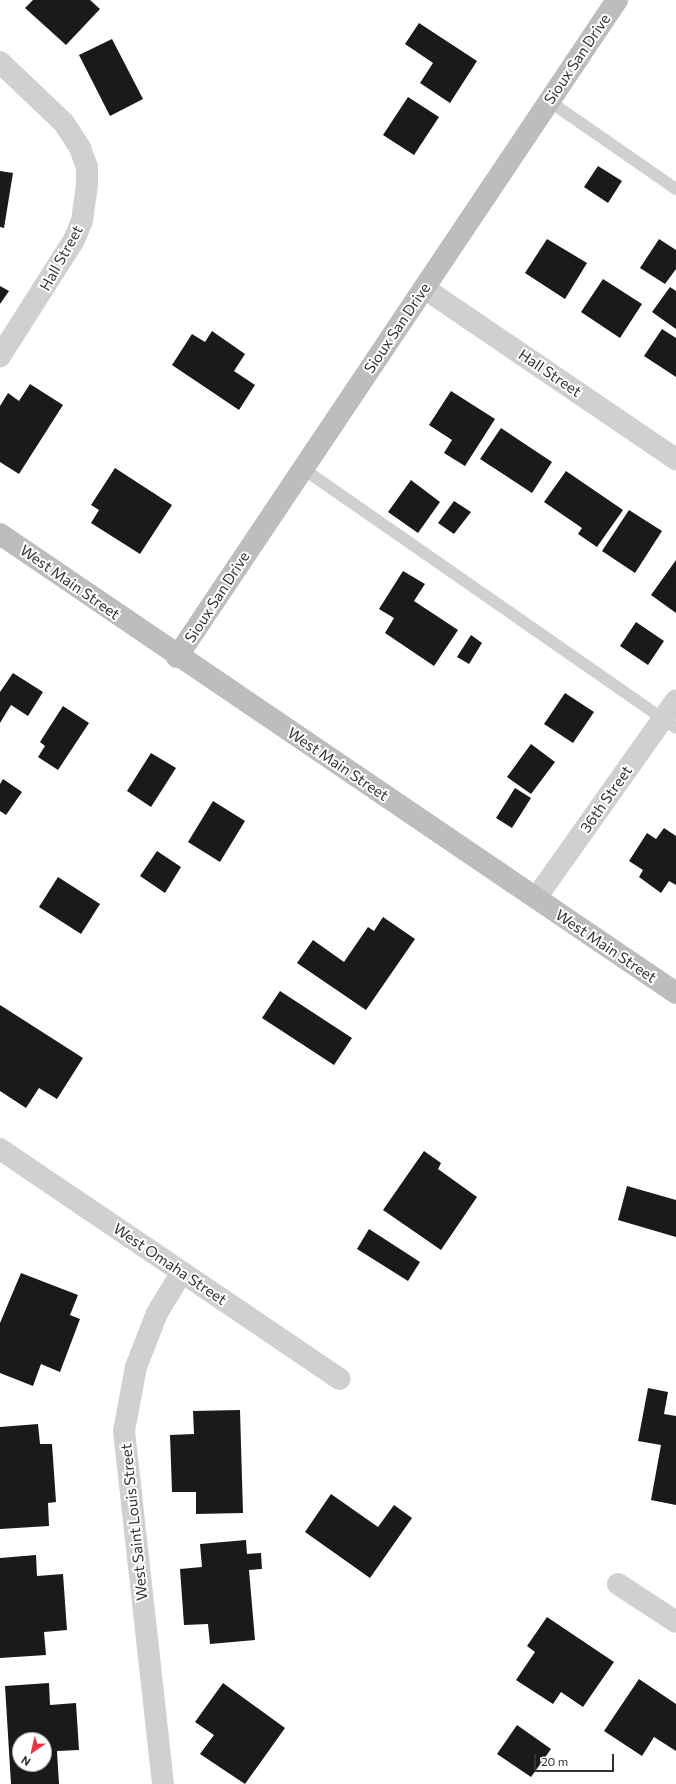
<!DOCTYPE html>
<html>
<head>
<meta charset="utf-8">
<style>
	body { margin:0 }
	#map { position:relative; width:676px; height:1784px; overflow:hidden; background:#fff; font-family:Commissioner,sans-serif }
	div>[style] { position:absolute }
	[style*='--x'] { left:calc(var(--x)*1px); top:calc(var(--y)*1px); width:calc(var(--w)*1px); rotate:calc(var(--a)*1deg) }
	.building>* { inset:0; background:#1a1a1a }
	.lane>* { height:12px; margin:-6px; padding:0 6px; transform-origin:6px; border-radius:6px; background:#d0d0d0 }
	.street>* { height:22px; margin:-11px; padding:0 11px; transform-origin:11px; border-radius:11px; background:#d0d0d0 }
	.secondary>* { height:22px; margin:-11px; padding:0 11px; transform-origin:11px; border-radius:11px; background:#bdbdbd }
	span { translate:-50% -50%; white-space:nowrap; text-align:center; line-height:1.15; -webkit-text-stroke:4px #fff; paint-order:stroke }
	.street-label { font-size:15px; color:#333 }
	.north { position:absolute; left:12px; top:1732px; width:40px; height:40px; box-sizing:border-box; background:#fff; border:1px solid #adadad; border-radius:50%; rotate:214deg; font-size:11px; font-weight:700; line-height:16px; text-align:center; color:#333 }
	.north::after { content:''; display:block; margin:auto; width:14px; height:18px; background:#e63946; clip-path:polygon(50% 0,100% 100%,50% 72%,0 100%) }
	.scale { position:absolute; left:534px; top:1754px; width:80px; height:18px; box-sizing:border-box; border:2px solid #333; border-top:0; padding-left:5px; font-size:12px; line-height:14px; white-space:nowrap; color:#333; -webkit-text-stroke:3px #fff; paint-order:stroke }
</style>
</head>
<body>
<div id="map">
	<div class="building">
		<div style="clip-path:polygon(33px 0,90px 0,100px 9px,66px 45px,25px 8px)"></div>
		<div style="clip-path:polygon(419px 23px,477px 61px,450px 103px,420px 83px,433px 63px,405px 44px)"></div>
		<div style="clip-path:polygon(112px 39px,143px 99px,110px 116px,79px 55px)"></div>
		<div style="clip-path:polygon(408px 97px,439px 117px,414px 155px,383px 135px)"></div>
		<div style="clip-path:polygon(598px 166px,622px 181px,608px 203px,584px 187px)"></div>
		<div style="clip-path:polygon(0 171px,13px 173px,4px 228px,0 227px)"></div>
		<div style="clip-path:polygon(547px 239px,587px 263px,565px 299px,525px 273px)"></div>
		<div style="clip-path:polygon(659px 239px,676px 250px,676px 269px,665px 284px,640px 268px)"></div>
		<div style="clip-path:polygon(603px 279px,642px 304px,620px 338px,581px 312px)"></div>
		<div style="clip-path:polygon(0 286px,9px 291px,0 304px)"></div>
		<div style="clip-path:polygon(670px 287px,676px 291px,676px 329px,652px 312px)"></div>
		<div style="clip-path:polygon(662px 329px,676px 338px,676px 377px,644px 356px)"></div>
		<div style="clip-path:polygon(212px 331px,245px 354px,234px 371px,255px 385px,239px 410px,172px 365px,192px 334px,205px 342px)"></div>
		<div style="clip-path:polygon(30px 384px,63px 405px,19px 474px,0 462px,0 406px,8px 393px,19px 401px)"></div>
		<div style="clip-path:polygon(451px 391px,495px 419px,465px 466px,444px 453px,452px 440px,429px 425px)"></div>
		<div style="clip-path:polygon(501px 428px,552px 462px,532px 493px,480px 459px)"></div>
		<div style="clip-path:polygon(115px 468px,172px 505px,140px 554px,91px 523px,99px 510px,91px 505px)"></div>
		<div style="clip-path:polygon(566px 471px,623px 510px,597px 547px,578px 534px,582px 528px,544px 502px)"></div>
		<div style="clip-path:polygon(411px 480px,440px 502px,418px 533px,388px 512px)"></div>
		<div style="clip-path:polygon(454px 501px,471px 512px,454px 534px,438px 523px)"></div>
		<div style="clip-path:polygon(629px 510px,662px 531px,635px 573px,602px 551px)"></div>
		<div style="clip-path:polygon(676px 560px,676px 613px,651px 595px)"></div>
		<div style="clip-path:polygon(403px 571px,425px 584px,414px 601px,458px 630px,434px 666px,385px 633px,394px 618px,379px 609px)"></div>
		<div style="clip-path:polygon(636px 622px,664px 641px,648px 665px,620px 646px)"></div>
		<div style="clip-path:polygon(471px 635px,482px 643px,469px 664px,457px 657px)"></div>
		<div style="clip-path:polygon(13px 673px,43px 692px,28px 716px,11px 705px,0 723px,0 692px)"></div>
		<div style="clip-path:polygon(565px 693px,594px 712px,573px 743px,544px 724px)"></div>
		<div style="clip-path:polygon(63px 706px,89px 723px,58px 770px,38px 757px,45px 746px,40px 742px)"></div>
		<div style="clip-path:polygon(531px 744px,555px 762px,531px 794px,507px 777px)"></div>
		<div style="clip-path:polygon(151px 753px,176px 768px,151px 807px,127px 791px)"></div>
		<div style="clip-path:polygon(3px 779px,22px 792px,6px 815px,0 811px,0 784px)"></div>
		<div style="clip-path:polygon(515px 788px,531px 798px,512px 828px,496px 818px)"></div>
		<div style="clip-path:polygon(213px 801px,245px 821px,220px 862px,188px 842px)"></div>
		<div style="clip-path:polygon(664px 828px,676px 836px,676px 885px,669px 881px,661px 893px,639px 877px,643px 870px,629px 861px,647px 833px,656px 839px)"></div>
		<div style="clip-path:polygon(157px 851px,181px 867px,165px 893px,140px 876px)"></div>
		<div style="clip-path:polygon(58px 877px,100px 904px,81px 934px,39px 907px)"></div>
		<div style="clip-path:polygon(383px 917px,415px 939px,366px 1010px,297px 963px,313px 940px,344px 962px,368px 927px,374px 931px)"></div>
		<div style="clip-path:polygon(280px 991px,352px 1038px,334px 1065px,262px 1018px)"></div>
		<div style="clip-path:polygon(0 1005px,83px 1058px,57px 1099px,39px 1088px,26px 1108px,0 1091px)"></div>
		<div style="clip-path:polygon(424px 1151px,441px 1163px,438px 1169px,477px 1197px,441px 1250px,383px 1210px)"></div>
		<div style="clip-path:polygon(627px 1186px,676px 1200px,676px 1237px,618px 1220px)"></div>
		<div style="clip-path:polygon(369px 1229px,420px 1262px,408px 1281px,357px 1249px)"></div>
		<div style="clip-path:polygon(21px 1273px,78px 1295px,70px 1315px,80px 1319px,60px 1372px,41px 1364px,33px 1386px,0 1373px,0 1323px)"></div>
		<div style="clip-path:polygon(648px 1388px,668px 1392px,664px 1414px,676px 1416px,676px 1505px,651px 1500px,661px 1445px,638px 1441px)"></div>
		<div style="clip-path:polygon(240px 1410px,243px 1513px,196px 1514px,196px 1492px,172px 1492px,170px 1435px,194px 1434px,193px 1411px)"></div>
		<div style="clip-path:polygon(38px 1424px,40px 1444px,52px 1444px,56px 1502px,48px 1503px,49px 1526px,0 1529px,0 1427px)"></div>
		<div style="clip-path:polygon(331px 1494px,378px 1527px,394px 1505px,412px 1518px,370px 1578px,305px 1532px)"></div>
		<div style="clip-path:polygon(246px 1540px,247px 1554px,261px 1553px,262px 1569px,249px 1570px,255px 1640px,210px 1644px,208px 1624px,184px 1625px,180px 1569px,202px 1567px,200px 1544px)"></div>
		<div style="clip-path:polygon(36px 1555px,37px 1576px,63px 1574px,67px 1630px,44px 1632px,46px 1655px,0 1658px,0 1558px)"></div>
		<div style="clip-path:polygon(547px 1617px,614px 1662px,583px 1707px,561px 1692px,553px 1704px,516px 1680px,535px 1652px,527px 1646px)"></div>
		<div style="clip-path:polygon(639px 1679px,676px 1704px,676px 1751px,654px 1737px,642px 1756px,604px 1731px)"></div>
		<div style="clip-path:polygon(evenodd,49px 1683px,50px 1705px,76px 1703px,79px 1750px,57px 1751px,59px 1784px,11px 1784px,5px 1686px,49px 1683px,20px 1740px,44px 1740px,44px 1764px,20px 1764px,20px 1740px)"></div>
		<div style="clip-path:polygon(223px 1683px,285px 1728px,245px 1784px,200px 1754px,214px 1735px,195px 1722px)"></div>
		<div style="clip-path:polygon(517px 1725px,551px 1749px,531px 1777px,497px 1754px)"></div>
	</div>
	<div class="lane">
		<div style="--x:549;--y:101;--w:155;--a:34.7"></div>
		<div style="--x:302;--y:468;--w:455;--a:34.8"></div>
	</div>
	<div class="street">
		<div style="--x:0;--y:62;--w:88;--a:43.6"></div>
		<div style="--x:64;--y:123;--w:30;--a:57"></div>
		<div style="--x:80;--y:148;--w:20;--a:70"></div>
		<div style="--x:87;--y:167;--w:18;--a:90"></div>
		<div style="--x:87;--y:185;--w:36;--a:98"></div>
		<div style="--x:82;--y:221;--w:21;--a:113"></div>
		<div style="--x:74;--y:240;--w:138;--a:122.5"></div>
		<div style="--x:424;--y:288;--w:305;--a:34.2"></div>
		<div style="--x:536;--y:898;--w:242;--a:-54.7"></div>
		<div style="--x:0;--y:1149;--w:410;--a:34.1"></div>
		<div style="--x:618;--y:1584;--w:69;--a:33.2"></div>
		<div style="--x:163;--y:1784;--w:355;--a:-96.3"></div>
		<div style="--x:124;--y:1431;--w:65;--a:-79.4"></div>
		<div style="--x:136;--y:1367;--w:58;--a:-68.7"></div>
		<div style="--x:157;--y:1313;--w:48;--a:-58.6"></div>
	</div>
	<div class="secondary">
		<div style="--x:0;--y:534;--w:817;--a:34.18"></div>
		<div style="--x:177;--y:657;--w:791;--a:-56.19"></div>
	</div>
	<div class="street-label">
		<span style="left:577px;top:59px;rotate:-56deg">Sioux San Drive</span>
		<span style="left:61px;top:258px;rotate:-61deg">Hall Street</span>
		<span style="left:397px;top:328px;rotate:-56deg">Sioux San Drive</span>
		<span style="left:550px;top:373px;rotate:34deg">Hall Street</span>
		<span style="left:70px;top:582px;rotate:35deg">West Main Street</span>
		<span style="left:217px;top:597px;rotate:-57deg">Sioux San Drive</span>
		<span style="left:338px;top:764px;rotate:34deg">West Main Street</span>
		<span style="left:606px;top:799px;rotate:-55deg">36th Street</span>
		<span style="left:606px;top:946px;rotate:34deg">West Main Street</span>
		<span style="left:170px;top:1264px;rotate:34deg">West Omaha Street</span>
		<span style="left:134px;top:1522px;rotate:-96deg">West Saint Louis Street</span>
	</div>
	<div class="north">N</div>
	<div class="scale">20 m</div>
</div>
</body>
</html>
